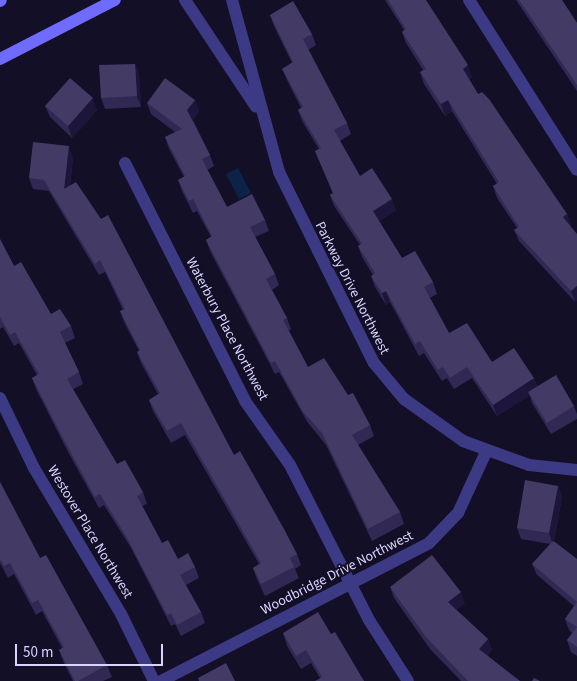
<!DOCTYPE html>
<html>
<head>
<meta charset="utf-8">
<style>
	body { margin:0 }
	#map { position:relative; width:577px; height:681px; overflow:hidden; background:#130f26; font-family:"Source Sans 3",sans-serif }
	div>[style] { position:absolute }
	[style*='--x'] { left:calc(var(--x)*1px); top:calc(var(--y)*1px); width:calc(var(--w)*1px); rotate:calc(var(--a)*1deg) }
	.water>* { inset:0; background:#0c2248 }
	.minor>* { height:12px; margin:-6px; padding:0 6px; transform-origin:6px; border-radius:6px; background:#3d3a85 }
	.tertiary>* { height:12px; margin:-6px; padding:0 6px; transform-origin:6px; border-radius:6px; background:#3d3a85 }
	.secondary>* { height:12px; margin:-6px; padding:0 6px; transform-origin:6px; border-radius:6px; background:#6f6bff }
	.wall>* { inset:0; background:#312854 }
	.shaded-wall>* { inset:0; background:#1d163a }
	.building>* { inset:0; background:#433a66 }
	span { translate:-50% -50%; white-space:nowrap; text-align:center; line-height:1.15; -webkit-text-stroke:4px #130f26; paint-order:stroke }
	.street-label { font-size:14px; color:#d9d4ff }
	.scale { position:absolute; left:15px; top:644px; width:148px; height:22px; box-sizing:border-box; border:2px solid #d9d4ff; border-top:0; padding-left:6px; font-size:15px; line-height:18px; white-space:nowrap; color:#d9d4ff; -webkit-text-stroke:4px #130f26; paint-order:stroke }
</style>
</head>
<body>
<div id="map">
	<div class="water">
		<div style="clip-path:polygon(238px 168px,251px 193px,239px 199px,226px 174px)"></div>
	</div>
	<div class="minor">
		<div style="--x:469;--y:0;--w:201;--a:57.6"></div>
		<div style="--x:125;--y:163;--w:267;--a:63.2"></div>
		<div style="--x:245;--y:401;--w:78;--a:54.9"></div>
		<div style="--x:290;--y:465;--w:174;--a:63"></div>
		<div style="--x:369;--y:620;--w:72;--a:57.4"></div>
		<div style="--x:0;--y:398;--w:78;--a:64.1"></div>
		<div style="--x:34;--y:468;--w:170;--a:59.2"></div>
		<div style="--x:121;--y:614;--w:75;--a:63.8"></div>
		<div style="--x:161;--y:681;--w:301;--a:-27.2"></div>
		<div style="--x:429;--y:543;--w:42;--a:-46"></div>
		<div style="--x:458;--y:513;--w:67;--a:-65.3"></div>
	</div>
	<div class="tertiary">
		<div style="--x:185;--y:0;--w:128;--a:56.4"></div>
		<div style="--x:232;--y:0;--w:178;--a:74.7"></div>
		<div style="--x:279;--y:172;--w:213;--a:63.6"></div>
		<div style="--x:374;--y:363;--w:47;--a:50.2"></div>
		<div style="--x:404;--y:399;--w:72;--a:35.4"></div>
		<div style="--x:463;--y:441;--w:70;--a:20"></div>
		<div style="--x:529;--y:465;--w:48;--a:5.9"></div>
	</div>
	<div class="secondary">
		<div style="--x:0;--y:1;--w:1;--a:-45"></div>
		<div style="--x:0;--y:59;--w:129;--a:-27.2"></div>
	</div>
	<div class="wall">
		<div style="clip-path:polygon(385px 0,426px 0,472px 77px,469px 79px,478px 94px,567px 214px,571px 225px,570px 226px,575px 302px,519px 241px,514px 230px,517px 228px,497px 198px,493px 186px,497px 184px,452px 111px,445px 116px,424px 84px,420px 72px,423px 70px,406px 43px,402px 32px,404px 30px)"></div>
		<div style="clip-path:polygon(516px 0,562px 0,577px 23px,577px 91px)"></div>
		<div style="clip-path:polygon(270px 15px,312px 34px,316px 45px,308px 50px,347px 123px,351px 134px,340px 141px,360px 176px,396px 210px,379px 221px,402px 258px,433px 282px,437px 294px,430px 298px,449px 333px,492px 362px,534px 378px,537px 386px,574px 406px,577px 414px,577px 419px,551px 434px,532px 403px,530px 395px,497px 416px,472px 378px,454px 389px,447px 378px,442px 381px,424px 353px,419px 356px,390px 302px,386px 305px,375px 287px,371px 276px,373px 275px,362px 257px,358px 246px,360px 245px,334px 206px,330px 195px,333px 193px,315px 151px,319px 149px,302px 121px,298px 110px,301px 108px,287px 80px,282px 69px,292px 63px,274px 26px)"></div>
		<div style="clip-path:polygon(135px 64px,139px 75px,141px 107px,105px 109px,101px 98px)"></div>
		<div style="clip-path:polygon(195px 100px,199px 111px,193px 120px,210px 155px,214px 166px,207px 170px,227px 207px,265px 220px,269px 231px,255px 237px,275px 274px,279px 285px,272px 290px,287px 318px,291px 329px,289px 331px,308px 367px,348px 395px,370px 425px,374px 436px,358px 445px,400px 512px,404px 524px,372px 541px,326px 445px,308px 423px,279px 372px,275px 374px,210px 251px,206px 240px,211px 237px,197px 211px,193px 213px,182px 191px,178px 180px,184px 177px,169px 149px,165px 137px,175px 132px,151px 114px,147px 103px)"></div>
		<div style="clip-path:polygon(45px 106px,97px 110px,72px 138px,50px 117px)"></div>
		<div style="clip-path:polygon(73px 158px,70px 186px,234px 455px,297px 554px,301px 565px,295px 569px,299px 578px,265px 596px,257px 579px,253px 568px,259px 564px,185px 435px,171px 443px,153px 411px,149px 400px,158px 394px,141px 363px,137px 352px,139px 351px,124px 322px,120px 311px,123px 310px,105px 272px,99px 275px,49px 191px,33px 189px,29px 178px)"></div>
		<div style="clip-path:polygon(0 239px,14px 266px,51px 314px,71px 326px,75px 338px,65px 343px,79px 372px,83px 384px,73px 389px,117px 464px,143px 492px,147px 504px,142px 506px,162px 543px,178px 559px,195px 567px,199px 578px,186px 585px,201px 612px,205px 623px,181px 636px,175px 624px,171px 626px,131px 548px,104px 505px,99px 508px,68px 452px,36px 389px,32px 378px,37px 375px,19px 343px,14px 346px,3px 327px,0 329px)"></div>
		<div style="clip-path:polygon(0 482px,40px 558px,107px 665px,112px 677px,103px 681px,73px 681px,63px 661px,59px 650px,62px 648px,42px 611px,36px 615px,14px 574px,8px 578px,0 563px)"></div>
		<div style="clip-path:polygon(558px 486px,562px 497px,554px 541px,577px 559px,577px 656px,571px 652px,567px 640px,572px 633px,569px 630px,565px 619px,574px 606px,537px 575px,532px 564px,550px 544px,521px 539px,517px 528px)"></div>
		<div style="clip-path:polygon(390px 587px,465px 603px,456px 610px,488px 639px,492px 650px,487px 656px,520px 681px,461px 681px,430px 649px,394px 598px)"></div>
		<div style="clip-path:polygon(283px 633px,331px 634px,364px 681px,320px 678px,311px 663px,301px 669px,287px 646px)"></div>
	</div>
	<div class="shaded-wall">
		<div style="clip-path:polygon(135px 64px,139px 75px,141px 107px,137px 96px)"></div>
		<div style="clip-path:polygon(468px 65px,472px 77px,467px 80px,463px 69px)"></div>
		<div style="clip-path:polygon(93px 98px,97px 110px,72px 138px,68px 126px)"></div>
		<div style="clip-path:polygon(195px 100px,199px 111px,192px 122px,187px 110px)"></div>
		<div style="clip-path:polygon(448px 100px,452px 111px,445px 116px,441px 104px)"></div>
		<div style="clip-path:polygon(69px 146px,73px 158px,68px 200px,64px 189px)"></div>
		<div style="clip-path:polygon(392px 199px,396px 210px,377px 222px,373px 211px)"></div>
		<div style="clip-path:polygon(567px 214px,571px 225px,567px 229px,563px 217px)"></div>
		<div style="clip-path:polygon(577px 286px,577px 301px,575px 302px,571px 291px)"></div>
		<div style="clip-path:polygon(386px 291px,390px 302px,386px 305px,382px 293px)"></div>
		<div style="clip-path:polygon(534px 378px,538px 389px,528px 392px,530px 395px,497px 416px,493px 405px)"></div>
		<div style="clip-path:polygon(558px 486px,562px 497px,553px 545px,549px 533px)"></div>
		<div style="clip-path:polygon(461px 592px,465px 603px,452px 613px,448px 602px)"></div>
		<div style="clip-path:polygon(488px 639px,492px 650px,483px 660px,479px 649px)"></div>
	</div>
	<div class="building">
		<div style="clip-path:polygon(388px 0,426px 0,468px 65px,463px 69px,478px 94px,482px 92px,489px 99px,567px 214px,563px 217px,577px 234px,577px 286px,571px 291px,514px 230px,519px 227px,493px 186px,499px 182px,448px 100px,441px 104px,420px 72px,426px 69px,402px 32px,406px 29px)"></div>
		<div style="clip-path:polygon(519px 0,562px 0,577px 23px,577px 85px)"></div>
		<div style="clip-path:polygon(293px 1px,312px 34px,303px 39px,347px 123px,334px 130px,360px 176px,372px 168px,392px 199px,373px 211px,402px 258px,415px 251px,433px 282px,424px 287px,449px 333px,467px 323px,492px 362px,514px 348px,534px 378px,493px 405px,467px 367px,450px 378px,443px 367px,438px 370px,420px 341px,415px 344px,386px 291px,382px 293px,371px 276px,375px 273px,358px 246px,362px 244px,330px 195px,333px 193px,315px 151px,321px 148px,298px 110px,303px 107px,282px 69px,293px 62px,270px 15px)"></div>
		<div style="clip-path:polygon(135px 64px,137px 96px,101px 98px,99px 65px)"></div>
		<div style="clip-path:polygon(70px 78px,93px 98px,68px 126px,45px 106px)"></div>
		<div style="clip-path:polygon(165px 78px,195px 100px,187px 110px,210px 155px,202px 159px,227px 207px,252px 194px,265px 220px,250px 227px,275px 274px,266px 279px,287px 318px,283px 320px,308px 367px,324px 358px,348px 395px,353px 393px,370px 425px,352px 435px,400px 512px,368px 529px,322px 433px,303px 412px,275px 361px,271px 363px,206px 240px,212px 236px,193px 199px,189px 201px,178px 180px,185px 176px,165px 137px,182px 129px,147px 103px)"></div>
		<div style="clip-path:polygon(33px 142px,69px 146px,64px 189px,76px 182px,101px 219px,108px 215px,234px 455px,240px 451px,284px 529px,297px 554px,290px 558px,294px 567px,261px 584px,253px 568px,261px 563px,181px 423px,167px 431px,149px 400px,160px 393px,137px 352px,140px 350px,120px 311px,125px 309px,100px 260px,95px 264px,44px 180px,29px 178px)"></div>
		<div style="clip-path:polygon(0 239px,14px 266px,21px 262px,51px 314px,60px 309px,71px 326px,60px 332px,79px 372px,67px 379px,117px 464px,125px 460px,143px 492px,137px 496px,162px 543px,168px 540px,178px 559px,188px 553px,195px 567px,180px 575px,201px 612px,177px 625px,171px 613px,167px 615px,126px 536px,100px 494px,95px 497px,64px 440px,32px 378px,39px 374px,15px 332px,10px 335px,0 317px)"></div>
		<div style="clip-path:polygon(556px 375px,574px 406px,547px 423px,528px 392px)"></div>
		<div style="clip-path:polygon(525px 480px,558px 486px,549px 533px,517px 528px)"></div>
		<div style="clip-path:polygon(0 482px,40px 558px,46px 555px,107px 665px,78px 681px,75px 681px,59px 650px,64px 647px,38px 600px,32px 603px,10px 563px,4px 566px,0 559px)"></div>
		<div style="clip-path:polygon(553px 541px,577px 559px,577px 647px,567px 640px,577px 627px,565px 619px,577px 602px,532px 564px)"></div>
		<div style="clip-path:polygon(432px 555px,461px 592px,448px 602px,488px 639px,479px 649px,520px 681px,468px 681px,426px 637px,390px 587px)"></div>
		<div style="clip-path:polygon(318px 612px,331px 634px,335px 632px,364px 681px,315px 681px,322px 677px,306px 650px,296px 656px,283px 633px)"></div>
		<div style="clip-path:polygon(226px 663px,235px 681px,199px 681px,198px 678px)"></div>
		<div style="clip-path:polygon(534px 678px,540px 681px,532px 681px)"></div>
	</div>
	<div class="street-label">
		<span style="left:352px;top:288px;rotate:63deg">Parkway Drive Northwest</span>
		<span style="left:227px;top:329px;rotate:62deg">Waterbury Place Northwest</span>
		<span style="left:90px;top:532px;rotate:59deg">Westover Place Northwest</span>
		<span style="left:337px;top:573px;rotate:-27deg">Woodbridge Drive Northwest</span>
	</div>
	<div class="scale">50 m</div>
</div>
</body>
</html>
